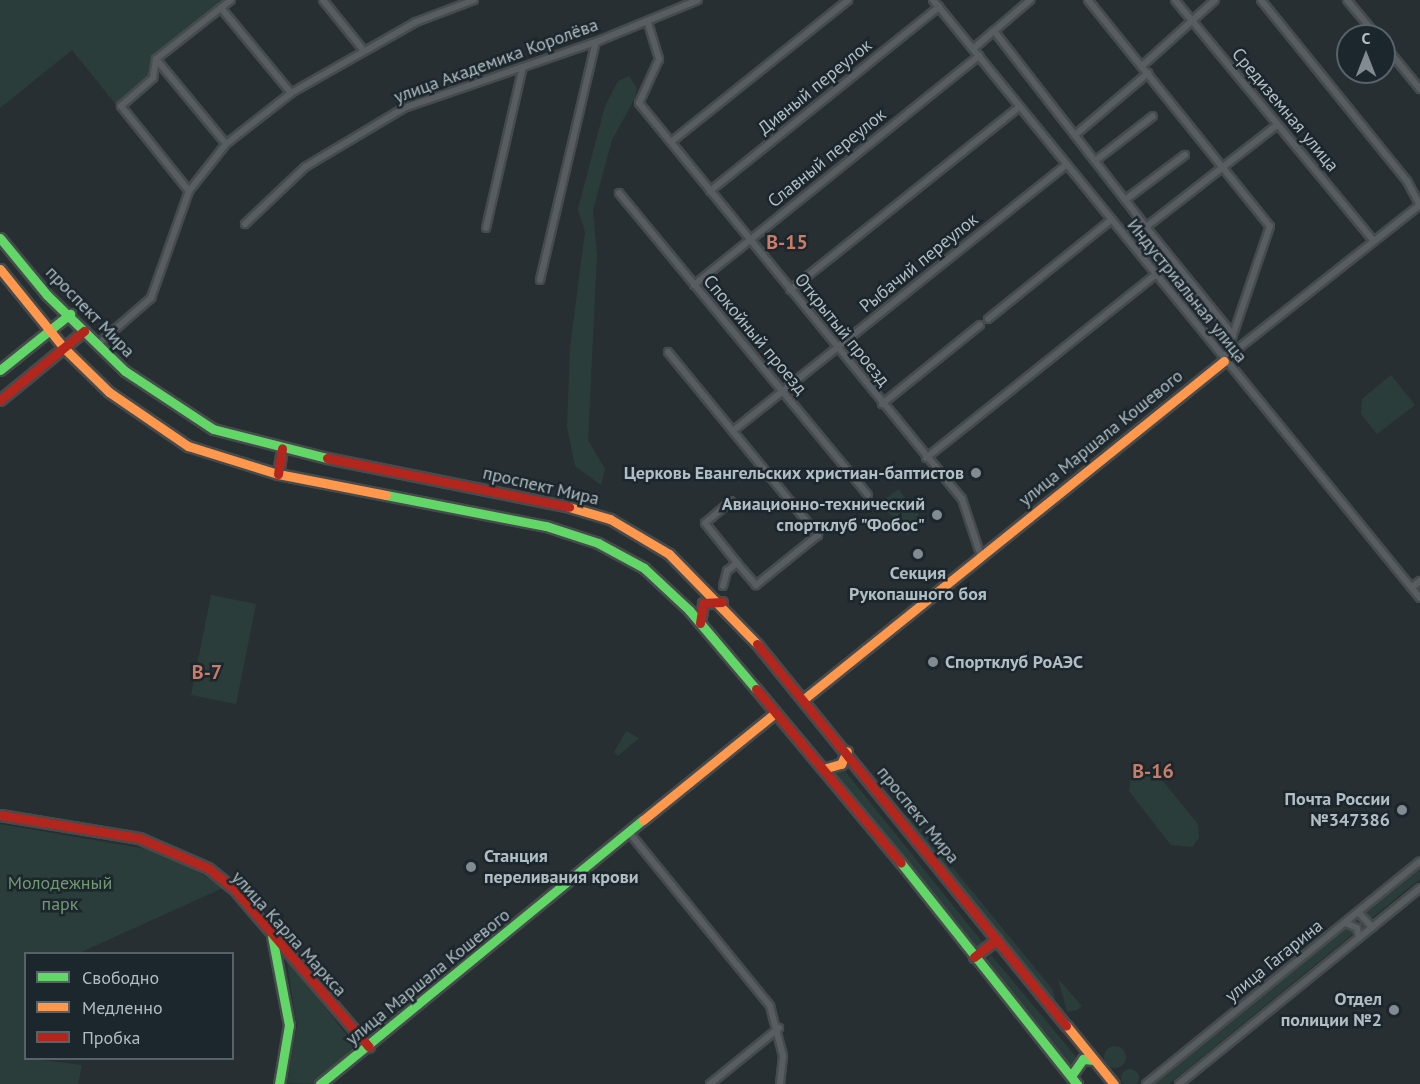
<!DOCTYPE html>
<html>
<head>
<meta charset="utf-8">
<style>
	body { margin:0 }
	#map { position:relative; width:1420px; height:1084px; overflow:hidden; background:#282f32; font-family:"PT Sans",sans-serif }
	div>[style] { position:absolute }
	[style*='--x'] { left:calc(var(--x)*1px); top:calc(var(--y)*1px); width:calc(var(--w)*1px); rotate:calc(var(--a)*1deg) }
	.green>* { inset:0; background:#2b3d3a }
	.round { border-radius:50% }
	.roads { filter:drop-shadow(2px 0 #464b4d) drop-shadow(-2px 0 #464b4d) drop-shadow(0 2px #464b4d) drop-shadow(0 -2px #464b4d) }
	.street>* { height:6px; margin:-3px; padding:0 3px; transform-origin:3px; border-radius:3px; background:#585d61 }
	.fast>* { height:9px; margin:-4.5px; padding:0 4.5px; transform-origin:4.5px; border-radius:4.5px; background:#63d668 }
	.slow>* { height:9px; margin:-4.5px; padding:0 4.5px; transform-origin:4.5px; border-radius:4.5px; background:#ff974d }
	.jam>* { height:9px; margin:-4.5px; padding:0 4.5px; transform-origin:4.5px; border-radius:4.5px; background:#b3261e }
	.dots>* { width:16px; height:16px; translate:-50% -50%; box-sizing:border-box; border:3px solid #1c262d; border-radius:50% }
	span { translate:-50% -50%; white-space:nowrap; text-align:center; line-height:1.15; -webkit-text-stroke:5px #1c262d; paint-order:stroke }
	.street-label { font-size:18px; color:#b1bdc4 }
	.poi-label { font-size:18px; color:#b1bdc4; font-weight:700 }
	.right { translate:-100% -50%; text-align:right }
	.left { translate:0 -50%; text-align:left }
	.park-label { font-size:18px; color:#729872 }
	.neighbourhood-label { font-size:20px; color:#ca7c67; font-weight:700 }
	.legend { position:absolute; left:24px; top:952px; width:210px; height:108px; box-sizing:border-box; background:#1c262d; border:2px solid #586269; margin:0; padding:8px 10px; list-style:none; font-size:18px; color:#b1bdc4 }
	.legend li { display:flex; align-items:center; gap:12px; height:30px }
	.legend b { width:30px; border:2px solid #586269 }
	.north { position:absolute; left:1336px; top:24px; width:60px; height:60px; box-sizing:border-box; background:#1c262d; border:2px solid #586269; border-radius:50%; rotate:0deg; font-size:16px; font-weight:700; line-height:24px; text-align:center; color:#b1bdc4 }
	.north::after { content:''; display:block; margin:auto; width:21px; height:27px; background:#818b91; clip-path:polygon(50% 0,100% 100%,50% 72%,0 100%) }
</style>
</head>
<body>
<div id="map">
	<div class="green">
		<div style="clip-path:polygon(0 0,226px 0,153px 59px,149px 77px,117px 106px,72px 50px,0 108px)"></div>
		<div style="clip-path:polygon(629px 76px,637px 88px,635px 98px,612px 140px,593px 210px,597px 255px,588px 440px,605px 469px,601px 485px,575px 466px,567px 427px,570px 348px,585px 232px,578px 209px,605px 106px,618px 81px)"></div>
		<div style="clip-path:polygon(1391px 375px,1415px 405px,1377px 434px,1361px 414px,1362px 399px)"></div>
		<div style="clip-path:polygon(898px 489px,924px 521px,907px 535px,881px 503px)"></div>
		<div style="clip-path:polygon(211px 595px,256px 604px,236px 704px,191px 695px)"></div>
		<div style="clip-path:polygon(626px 731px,639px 738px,618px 756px,614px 752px)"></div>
		<div style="clip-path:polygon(841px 766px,983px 943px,982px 946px,975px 949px,830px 773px)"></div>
		<div style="clip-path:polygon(1153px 769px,1198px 824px,1199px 838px,1192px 847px,1171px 845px,1129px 791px,1132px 772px)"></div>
		<div style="clip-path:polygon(900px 816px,913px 819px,1053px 990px,1056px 1006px)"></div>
		<div style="clip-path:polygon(0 824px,170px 853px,223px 888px,79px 953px,26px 954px,26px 1058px,82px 1065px,78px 1084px,0 1084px)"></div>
		<div style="clip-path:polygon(1420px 864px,1420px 879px,1368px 921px,1362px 912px)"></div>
		<div style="clip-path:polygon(1346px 925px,1354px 933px,1169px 1084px,1153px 1084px)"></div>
		<div style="clip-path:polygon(991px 955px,1078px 1059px,1070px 1066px,985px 962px)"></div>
		<div style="clip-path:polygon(286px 957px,355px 1046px,316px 1084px,287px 1083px,297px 1026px)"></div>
		<div style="clip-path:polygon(1058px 979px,1082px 1006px,1077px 1010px,1067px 1012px)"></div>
		<div class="round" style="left:1104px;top:1046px;width:22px;height:22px"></div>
		<div class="round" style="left:1121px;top:1069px;width:18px;height:18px"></div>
	</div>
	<div class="roads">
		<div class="street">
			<div style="--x:323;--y:0;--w:65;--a:51.2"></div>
			<div style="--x:933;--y:0;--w:771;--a:50.84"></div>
			<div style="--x:1088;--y:0;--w:290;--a:51.2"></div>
			<div style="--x:1270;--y:226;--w:143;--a:108.8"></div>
			<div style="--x:1175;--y:0;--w:310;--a:50.5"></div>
			<div style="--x:1261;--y:0;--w:233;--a:51.1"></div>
			<div style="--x:1407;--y:181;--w:27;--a:62"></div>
			<div style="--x:1347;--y:0;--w:47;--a:50.2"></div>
			<div style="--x:221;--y:8;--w:110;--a:50.5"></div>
			<div style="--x:648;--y:23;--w:38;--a:73"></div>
			<div style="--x:659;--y:59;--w:48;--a:114.4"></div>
			<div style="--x:639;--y:103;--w:511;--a:50.8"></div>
			<div style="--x:962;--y:499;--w:60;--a:71.6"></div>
			<div style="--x:994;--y:31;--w:48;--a:-40.7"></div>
			<div style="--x:1384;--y:45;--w:57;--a:50.7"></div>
			<div style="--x:973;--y:49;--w:28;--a:-41"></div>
			<div style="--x:994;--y:31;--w:248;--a:52.2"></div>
			<div style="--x:156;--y:59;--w:110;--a:50.5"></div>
			<div style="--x:1142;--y:66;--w:98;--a:-42.1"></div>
			<div style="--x:1075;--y:135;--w:96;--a:-40.3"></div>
			<div style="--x:671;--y:142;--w:227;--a:-38.7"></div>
			<div style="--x:1095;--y:161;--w:73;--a:-37.8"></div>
			<div style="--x:189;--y:191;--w:109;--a:-128.7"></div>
			<div style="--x:121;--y:106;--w:43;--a:-41.2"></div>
			<div style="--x:153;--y:78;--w:19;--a:-81"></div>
			<div style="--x:156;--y:59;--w:95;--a:-38.2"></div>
			<div style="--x:710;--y:191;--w:294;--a:-38.8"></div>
			<div style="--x:619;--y:193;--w:391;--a:50.5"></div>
			<div style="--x:1125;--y:200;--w:75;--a:-36.9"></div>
			<div style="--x:245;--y:224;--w:83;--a:-43.5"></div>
			<div style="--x:305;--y:167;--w:115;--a:-30.8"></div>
			<div style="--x:404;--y:108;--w:203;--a:-19"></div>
			<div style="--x:596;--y:42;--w:110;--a:-22.4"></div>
			<div style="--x:486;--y:228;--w:165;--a:-77.1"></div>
			<div style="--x:540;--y:280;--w:244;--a:-76.8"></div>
			<div style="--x:694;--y:285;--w:366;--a:-38.8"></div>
			<div style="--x:790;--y:290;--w:293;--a:-38.6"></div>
			<div style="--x:988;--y:319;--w:158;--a:-38.8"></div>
			<div style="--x:1233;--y:335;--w:139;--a:-128.9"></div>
			<div style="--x:1146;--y:227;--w:166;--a:-37.9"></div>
			<div style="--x:97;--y:345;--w:72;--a:-41"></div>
			<div style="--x:151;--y:298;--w:114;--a:-70.4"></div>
			<div style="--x:189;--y:191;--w:60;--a:-51.8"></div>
			<div style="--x:226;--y:144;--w:83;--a:-38.1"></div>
			<div style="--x:291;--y:93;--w:144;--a:-29.6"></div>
			<div style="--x:416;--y:22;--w:62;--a:-20.8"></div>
			<div style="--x:668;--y:352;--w:237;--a:50.7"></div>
			<div style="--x:818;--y:535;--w:80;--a:141.1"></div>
			<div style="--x:756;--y:585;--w:29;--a:-131"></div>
			<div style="--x:1226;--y:358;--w:247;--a:-38.3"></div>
			<div style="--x:882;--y:404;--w:126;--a:-38.9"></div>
			<div style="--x:734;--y:430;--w:425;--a:-38.6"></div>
			<div style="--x:926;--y:458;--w:293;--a:-38.6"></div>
			<div style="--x:723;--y:586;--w:16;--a:-75"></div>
			<div style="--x:727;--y:571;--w:13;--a:-39"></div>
			<div style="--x:737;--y:563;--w:51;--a:-128.7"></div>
			<div style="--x:705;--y:523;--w:34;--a:-40"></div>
			<div style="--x:1412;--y:587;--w:10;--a:-37"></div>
			<div style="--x:632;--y:836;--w:219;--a:50.9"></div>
			<div style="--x:770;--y:1006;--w:52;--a:75.4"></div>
			<div style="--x:783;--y:1056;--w:28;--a:96"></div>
			<div style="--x:1358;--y:912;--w:21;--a:47"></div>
			<div style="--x:1346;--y:923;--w:12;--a:24"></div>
			<div style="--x:1357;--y:928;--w:10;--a:79"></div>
			<div style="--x:710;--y:1084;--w:89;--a:-39.1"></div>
			<div style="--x:1146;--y:1084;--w:353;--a:-39.1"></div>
			<div style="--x:1179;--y:1084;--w:311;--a:-39.1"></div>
		</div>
		<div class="fast">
			<div style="--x:0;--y:238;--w:74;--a:50.5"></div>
			<div style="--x:47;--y:295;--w:109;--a:44.3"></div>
			<div style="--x:125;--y:371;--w:105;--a:33.4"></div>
			<div style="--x:213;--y:429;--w:118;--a:14.3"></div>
			<div style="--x:0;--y:370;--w:90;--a:-38.7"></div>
			<div style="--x:386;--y:495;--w:163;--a:11"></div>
			<div style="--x:546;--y:526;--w:55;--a:18.1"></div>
			<div style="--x:598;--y:543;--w:52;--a:28.5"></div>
			<div style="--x:644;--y:568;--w:62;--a:43"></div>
			<div style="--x:689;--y:610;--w:104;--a:49.7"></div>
			<div style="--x:901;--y:863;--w:283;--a:51.5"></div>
			<div style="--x:272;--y:936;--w:91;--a:79.2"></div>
			<div style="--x:289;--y:1025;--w:60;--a:99.6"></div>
			<div style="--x:1071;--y:1076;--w:21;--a:-55"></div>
			<div style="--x:1083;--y:1059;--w:11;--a:5"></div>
			<div style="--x:320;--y:1084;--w:417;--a:-39.3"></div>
		</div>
		<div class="slow">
			<div style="--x:0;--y:269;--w:102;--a:51"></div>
			<div style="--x:64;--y:348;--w:63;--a:44.4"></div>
			<div style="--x:109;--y:392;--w:96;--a:34.4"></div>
			<div style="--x:188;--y:446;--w:94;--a:17.3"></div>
			<div style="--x:278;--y:474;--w:110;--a:11"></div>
			<div style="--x:569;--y:507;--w:43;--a:16.3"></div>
			<div style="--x:610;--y:519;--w:69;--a:30.7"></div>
			<div style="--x:669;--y:554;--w:126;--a:45.6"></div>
			<div style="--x:804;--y:699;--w:539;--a:-38.83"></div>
			<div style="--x:823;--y:769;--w:19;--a:-16"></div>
			<div style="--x:841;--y:764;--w:14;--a:-65"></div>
			<div style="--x:643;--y:820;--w:170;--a:-39"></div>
			<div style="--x:1066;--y:1025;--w:76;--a:50.9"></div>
		</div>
		<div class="jam">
			<div style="--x:0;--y:400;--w:109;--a:-39.4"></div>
			<div style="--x:327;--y:458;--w:247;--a:11.4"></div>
			<div style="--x:278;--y:474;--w:26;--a:-81"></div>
			<div style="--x:700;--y:623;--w:20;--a:-81"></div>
			<div style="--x:703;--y:603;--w:19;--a:-3"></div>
			<div style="--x:757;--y:644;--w:491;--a:51"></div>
			<div style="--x:756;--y:689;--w:226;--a:50.2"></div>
			<div style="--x:0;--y:815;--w:141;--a:9.4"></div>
			<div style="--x:139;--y:838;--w:75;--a:23.5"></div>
			<div style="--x:208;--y:868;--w:35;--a:39"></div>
			<div style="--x:235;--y:890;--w:206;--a:49.5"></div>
			<div style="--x:974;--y:957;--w:29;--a:-38"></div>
		</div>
	</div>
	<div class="dots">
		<div style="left:976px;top:473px;background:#818b91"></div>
		<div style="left:937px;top:515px;background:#818b91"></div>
		<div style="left:918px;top:554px;background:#818b91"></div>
		<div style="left:933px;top:662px;background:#818b91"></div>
		<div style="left:1402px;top:810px;background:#818b91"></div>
		<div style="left:471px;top:867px;background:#818b91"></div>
		<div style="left:1394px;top:1010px;background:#818b91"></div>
	</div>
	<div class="street-label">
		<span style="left:496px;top:61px;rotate:-20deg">улица Академика Королёва</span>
		<span style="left:815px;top:87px;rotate:-39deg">Дивный переулок</span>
		<span style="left:1285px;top:110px;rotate:50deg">Средиземная улица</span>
		<span style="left:827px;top:158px;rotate:-39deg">Славный переулок</span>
		<span style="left:919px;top:263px;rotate:-39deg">Рыбачий переулок</span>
		<span style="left:1187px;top:291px;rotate:51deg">Индустриальная улица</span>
		<span style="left:90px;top:312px;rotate:46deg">проспект Мира</span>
		<span style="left:842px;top:330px;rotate:51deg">Открытый проезд</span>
		<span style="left:755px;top:335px;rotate:50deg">Спокойный проезд</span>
		<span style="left:1101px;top:438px;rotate:-39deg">улица Маршала Кошевого</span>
		<span style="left:541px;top:486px;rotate:13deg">проспект Мира</span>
		<span style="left:918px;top:815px;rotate:51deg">проспект Мира</span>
		<span style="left:289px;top:934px;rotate:48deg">улица Карла Маркса</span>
		<span style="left:1274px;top:961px;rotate:-39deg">улица Гагарина</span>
		<span style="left:428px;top:977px;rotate:-39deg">улица Маршала Кошевого</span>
	</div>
	<div class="poi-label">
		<span class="right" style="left:964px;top:473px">Церковь Евангельских христиан-баптистов</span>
		<span class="right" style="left:925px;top:515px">Авиационно-технический<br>спортклуб "Фобос"</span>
		<span style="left:918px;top:584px">Секция<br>Рукопашного боя</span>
		<span class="left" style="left:945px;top:662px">Спортклуб РоАЭС</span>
		<span class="right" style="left:1390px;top:810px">Почта России<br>№347386</span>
		<span class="left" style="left:484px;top:867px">Станция<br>переливания крови</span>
		<span class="right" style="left:1382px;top:1010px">Отдел<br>полиции №2</span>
	</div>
	<div class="park-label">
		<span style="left:60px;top:894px">Молодежный<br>парк</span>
	</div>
	<div class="neighbourhood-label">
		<span style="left:787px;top:242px">В-15</span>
		<span style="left:207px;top:672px">В-7</span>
		<span style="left:1153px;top:771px">В-16</span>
	</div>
	<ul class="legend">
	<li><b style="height:8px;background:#63d668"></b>Свободно</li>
	<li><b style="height:8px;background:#ff974d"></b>Медленно</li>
	<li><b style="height:8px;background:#b3261e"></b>Пробка</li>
	</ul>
	<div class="north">С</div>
</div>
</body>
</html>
